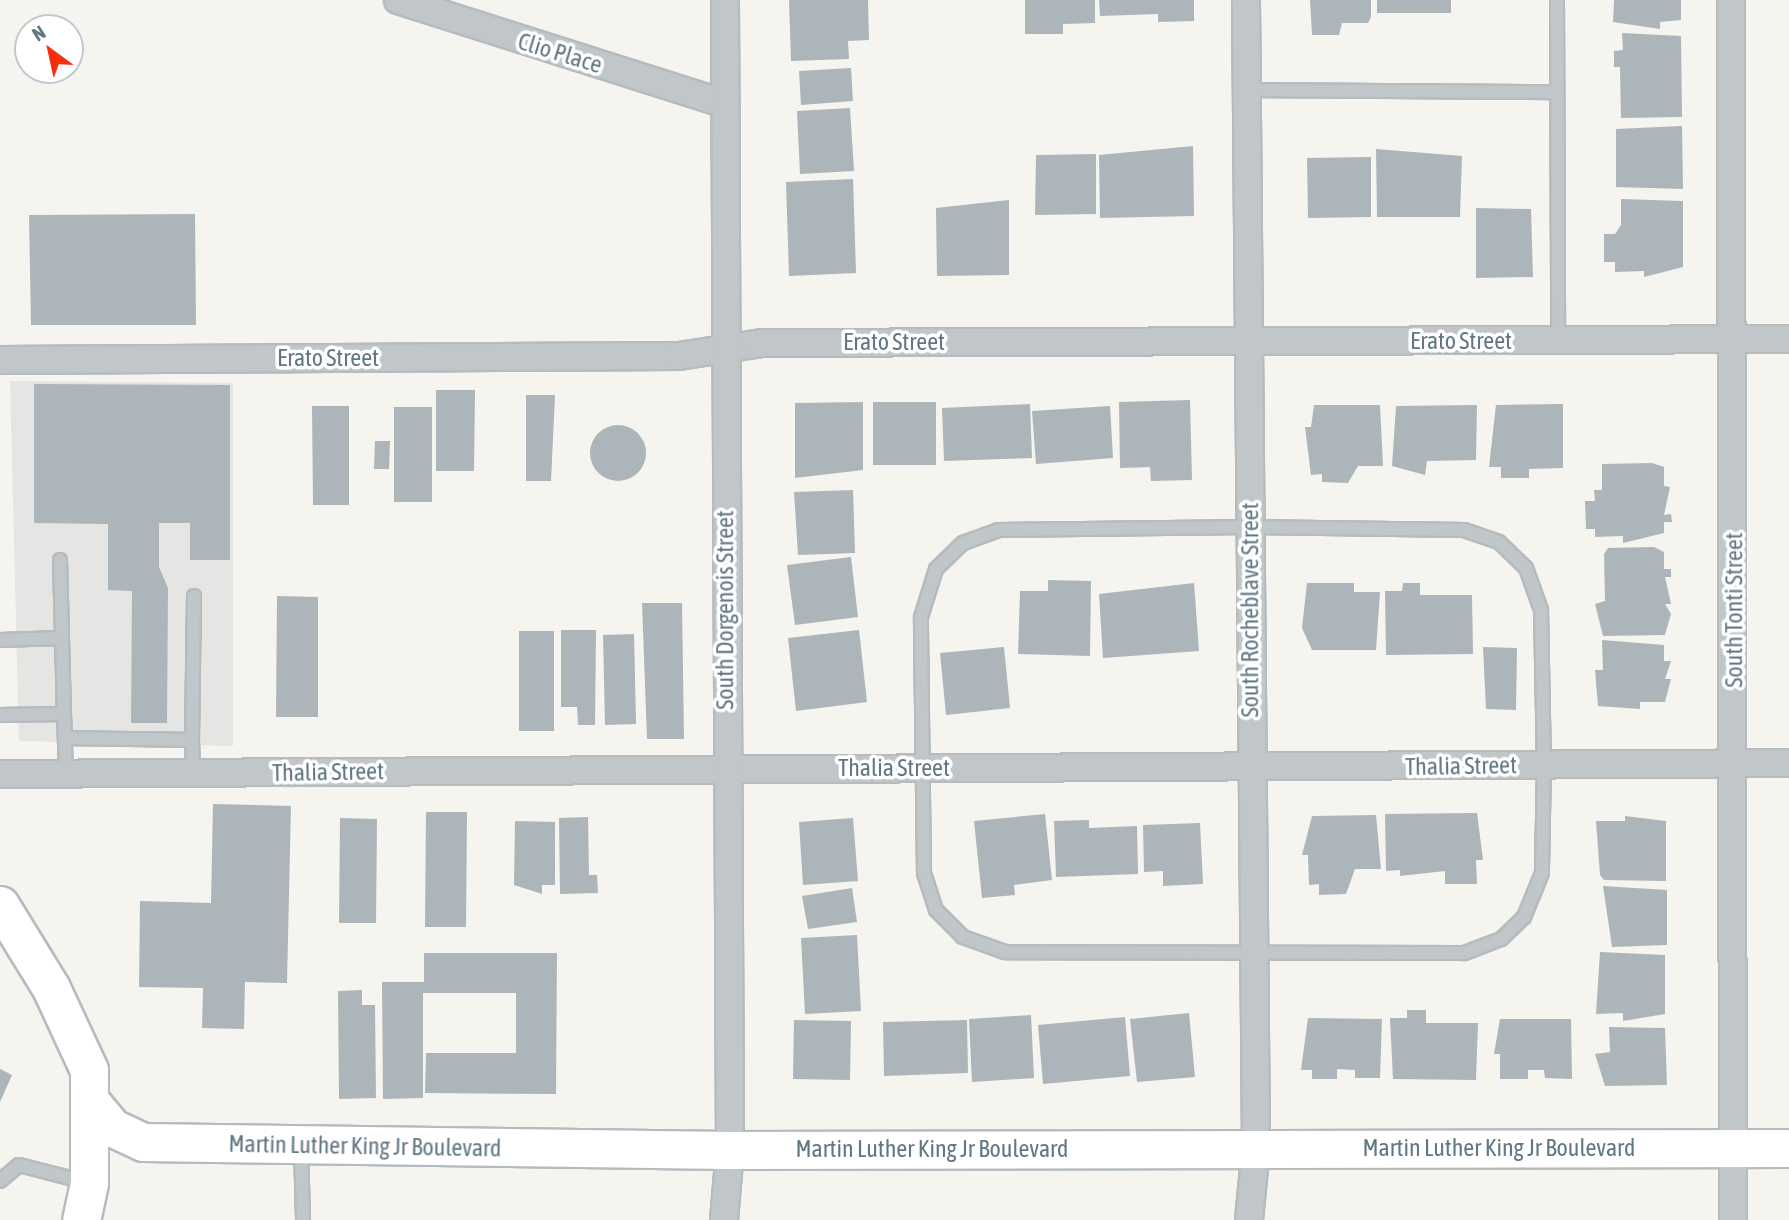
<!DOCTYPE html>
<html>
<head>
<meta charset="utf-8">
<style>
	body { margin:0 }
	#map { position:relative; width:1789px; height:1220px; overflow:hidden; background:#f5f4ef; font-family:"Asap Condensed",sans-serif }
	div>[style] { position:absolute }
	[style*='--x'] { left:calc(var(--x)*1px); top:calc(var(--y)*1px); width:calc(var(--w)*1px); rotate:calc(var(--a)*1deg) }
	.built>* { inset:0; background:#e5e5e3 }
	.building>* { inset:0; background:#acb5b9 }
	.round { border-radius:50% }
	.roads { filter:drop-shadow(2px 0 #b5bbbf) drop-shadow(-2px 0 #b5bbbf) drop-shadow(0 2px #b5bbbf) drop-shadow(0 -2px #b5bbbf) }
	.lane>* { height:12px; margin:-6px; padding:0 6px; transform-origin:6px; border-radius:6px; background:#c1c6c9 }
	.street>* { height:26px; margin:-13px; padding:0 13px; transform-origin:13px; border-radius:13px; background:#c1c6c9 }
	.secondary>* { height:37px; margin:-18.5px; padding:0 18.5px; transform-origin:18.5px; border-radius:18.5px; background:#fff }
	span { translate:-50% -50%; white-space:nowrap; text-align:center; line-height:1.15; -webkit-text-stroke:7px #fff; paint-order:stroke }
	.street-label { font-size:24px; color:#607784 }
	.north { position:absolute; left:14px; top:14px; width:70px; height:70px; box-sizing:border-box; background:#fff; border:2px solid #bfc9ce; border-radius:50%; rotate:327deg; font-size:19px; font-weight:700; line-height:28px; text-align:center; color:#607784 }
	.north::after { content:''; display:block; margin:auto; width:24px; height:32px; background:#f62e0e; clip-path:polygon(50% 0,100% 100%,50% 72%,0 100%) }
</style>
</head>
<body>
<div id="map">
	<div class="built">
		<div style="clip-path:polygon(10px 381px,233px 383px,233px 746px,19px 741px)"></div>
	</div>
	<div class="building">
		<div style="clip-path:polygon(789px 0,868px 0,869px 40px,848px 41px,849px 59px,791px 61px)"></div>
		<div style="clip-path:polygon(1025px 0,1095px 0,1095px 23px,1063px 24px,1063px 34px,1025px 34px)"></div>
		<div style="clip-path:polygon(1099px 0,1194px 0,1194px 21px,1158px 22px,1158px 14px,1100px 16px)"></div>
		<div style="clip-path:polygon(1310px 0,1371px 0,1371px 17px,1368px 23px,1342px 23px,1339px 35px,1312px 35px)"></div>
		<div style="clip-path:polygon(1377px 0,1451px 0,1451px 13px,1377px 13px)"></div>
		<div style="clip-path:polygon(1614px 0,1681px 0,1681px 20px,1660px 22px,1660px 29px,1613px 22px)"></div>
		<div style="clip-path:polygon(1622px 33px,1681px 36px,1682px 117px,1621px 118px,1620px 67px,1614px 67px,1614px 51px,1623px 50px)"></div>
		<div style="clip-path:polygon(851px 68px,853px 101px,801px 105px,799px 71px)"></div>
		<div style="clip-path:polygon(850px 108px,854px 171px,800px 174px,797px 111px)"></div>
		<div style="clip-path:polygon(1682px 126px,1683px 189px,1616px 187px,1616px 129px)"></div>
		<div style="clip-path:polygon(1193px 146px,1194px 216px,1100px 218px,1099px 155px)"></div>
		<div style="clip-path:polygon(1376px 149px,1462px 156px,1460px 217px,1377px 217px)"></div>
		<div style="clip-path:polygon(1096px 154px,1096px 214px,1035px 215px,1036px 155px)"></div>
		<div style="clip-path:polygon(1371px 157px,1371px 217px,1308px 218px,1307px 158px)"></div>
		<div style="clip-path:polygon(853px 179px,856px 273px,789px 276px,786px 182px)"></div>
		<div style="clip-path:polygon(1621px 199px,1683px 201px,1683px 267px,1644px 277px,1644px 271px,1615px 272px,1615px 262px,1604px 262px,1604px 234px,1615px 234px,1621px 225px)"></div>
		<div style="clip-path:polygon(1009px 200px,1009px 275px,937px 276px,936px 208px)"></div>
		<div style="clip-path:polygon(1476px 208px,1531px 209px,1533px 277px,1476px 278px)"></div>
		<div style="clip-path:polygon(195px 214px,196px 325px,31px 325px,29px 215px)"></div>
		<div style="clip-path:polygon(34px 384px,230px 385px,230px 560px,190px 560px,190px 523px,159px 523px,159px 567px,168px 588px,167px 723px,131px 723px,132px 591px,108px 590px,108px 524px,34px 523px)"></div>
		<div style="clip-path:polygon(436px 390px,475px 390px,474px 471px,436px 471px)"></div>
		<div style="clip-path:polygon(526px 395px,555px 395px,551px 481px,526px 481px)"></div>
		<div style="clip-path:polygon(1190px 400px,1192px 480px,1151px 481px,1150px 467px,1120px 468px,1119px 402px)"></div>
		<div style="clip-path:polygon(863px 402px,863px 470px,795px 478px,795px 403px)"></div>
		<div style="clip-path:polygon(873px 402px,936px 402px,936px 465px,873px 465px)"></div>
		<div style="clip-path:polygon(1030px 404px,1032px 458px,944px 461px,942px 408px)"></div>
		<div style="clip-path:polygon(1563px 404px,1563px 468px,1529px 469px,1529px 478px,1501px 478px,1501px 467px,1489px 467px,1496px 405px)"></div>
		<div style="clip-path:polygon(1314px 405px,1380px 405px,1383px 466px,1358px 466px,1348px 483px,1322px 482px,1322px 474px,1311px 475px,1305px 427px,1311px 427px)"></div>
		<div style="clip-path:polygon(1477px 405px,1476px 460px,1427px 461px,1425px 475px,1392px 466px,1396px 406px)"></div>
		<div style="clip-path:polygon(312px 406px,349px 406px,349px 505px,313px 505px)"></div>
		<div style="clip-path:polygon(1110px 406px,1113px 458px,1036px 464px,1032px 411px)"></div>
		<div style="clip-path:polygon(394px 407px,432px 407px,432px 502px,394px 502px)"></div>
		<div class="round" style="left:590px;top:425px;width:56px;height:56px"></div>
		<div style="clip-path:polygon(375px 441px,390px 441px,389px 469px,374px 469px)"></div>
		<div style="clip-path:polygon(1652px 463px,1664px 467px,1664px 486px,1670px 487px,1664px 515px,1671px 514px,1672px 522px,1664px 522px,1664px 533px,1623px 543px,1623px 536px,1595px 537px,1595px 529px,1586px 529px,1585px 501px,1595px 501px,1594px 490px,1602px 490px,1602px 464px)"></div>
		<div style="clip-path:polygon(853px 490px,855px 553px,798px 555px,794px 492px)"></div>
		<div style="clip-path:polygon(1654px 547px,1664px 552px,1664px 569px,1671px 569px,1671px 577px,1665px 577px,1671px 604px,1665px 604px,1671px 614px,1665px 635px,1603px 636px,1595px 604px,1605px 601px,1604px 554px,1608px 548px)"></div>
		<div style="clip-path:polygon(851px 557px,858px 617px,795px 625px,787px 565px)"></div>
		<div style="clip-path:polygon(1048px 580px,1091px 581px,1090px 656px,1018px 654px,1020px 591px,1048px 591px)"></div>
		<div style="clip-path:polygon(1194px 583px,1199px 651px,1103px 658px,1099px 594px)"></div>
		<div style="clip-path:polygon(1307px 583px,1354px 583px,1354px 592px,1380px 592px,1376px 650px,1312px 650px,1302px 628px)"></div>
		<div style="clip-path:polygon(1403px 583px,1420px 583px,1420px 595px,1472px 595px,1473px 654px,1386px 655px,1385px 591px,1402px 591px)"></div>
		<div style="clip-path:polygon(277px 596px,318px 597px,318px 717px,276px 717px)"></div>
		<div style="clip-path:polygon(642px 603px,682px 603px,684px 739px,647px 739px)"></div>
		<div style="clip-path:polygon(561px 630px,596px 630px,595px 725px,578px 725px,577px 707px,561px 707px)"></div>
		<div style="clip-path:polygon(859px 630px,867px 702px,796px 711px,788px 638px)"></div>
		<div style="clip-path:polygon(519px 631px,554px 631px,554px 731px,519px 731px)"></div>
		<div style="clip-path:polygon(634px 634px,636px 724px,605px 725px,603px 635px)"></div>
		<div style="clip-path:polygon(1602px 640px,1664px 645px,1664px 661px,1671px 661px,1665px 679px,1671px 679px,1665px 702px,1640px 702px,1640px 709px,1598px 706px,1595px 670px,1603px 670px)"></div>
		<div style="clip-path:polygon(1004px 647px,1010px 708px,946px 715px,940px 653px)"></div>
		<div style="clip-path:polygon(1483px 647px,1517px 648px,1516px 710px,1486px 709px)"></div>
		<div style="clip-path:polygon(213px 804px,291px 806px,287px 983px,245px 982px,244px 1029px,202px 1028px,203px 988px,139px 987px,140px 901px,211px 903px)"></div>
		<div style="clip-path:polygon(426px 812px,467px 812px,466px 927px,425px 927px)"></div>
		<div style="clip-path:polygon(1477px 813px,1483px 860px,1476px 860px,1477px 884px,1445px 884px,1445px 871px,1400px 876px,1400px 870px,1386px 871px,1385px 814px)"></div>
		<div style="clip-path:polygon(1045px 814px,1052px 880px,1014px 885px,1015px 895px,982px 898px,974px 821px)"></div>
		<div style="clip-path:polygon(1376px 815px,1381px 869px,1355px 869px,1346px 894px,1319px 895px,1319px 884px,1309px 885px,1308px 855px,1302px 855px,1312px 816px)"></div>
		<div style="clip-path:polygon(1625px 816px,1666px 821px,1666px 881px,1604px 880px,1600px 875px,1596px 821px,1625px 821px)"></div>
		<div style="clip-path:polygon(588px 817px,589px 875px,597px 875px,598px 893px,560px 894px,559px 818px)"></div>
		<div style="clip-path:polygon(340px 818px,377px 819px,376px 923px,339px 923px)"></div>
		<div style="clip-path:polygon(853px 818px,858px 881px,803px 885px,799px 822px)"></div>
		<div style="clip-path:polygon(1089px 820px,1089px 828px,1137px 826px,1138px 874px,1056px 877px,1054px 821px)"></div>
		<div style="clip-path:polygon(515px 821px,555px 822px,555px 885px,542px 885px,542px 894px,514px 885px)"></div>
		<div style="clip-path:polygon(1200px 823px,1203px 884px,1163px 886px,1163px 871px,1144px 872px,1143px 825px)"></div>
		<div style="clip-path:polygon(1603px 886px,1667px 890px,1667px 945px,1612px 947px)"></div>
		<div style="clip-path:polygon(852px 888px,857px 922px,808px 929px,802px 896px)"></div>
		<div style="clip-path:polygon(857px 935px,861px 1011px,805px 1014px,801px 938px)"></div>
		<div style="clip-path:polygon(1600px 952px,1665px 955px,1665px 1014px,1623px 1021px,1623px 1013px,1596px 1014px)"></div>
		<div style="clip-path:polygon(424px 953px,557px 953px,556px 1094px,425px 1093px,426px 1053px,516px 1053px,516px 993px,423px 993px,423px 1098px,383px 1099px,382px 982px,424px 982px)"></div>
		<div style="clip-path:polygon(362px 990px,362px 1005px,375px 1005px,376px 1098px,339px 1099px,338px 991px)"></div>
		<div style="clip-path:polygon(1407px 1010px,1426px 1010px,1426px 1023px,1478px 1023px,1476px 1080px,1393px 1079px,1390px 1018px,1407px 1018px)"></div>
		<div style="clip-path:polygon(1189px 1013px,1195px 1077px,1137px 1082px,1130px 1019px)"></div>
		<div style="clip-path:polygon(1031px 1015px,1034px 1078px,972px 1082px,969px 1019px)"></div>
		<div style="clip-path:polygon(1125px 1017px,1130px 1076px,1043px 1084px,1038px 1025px)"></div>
		<div style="clip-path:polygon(1308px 1018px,1382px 1019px,1380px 1078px,1355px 1078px,1355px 1070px,1337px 1069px,1337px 1079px,1312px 1079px,1312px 1070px,1301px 1070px)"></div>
		<div style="clip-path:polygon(1500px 1019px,1571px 1019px,1572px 1079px,1545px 1078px,1544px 1070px,1528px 1070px,1528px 1079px,1500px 1079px,1500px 1054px,1494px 1054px)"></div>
		<div style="clip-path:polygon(794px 1020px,851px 1021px,850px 1080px,793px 1079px)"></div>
		<div style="clip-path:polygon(967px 1020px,968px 1073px,884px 1076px,883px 1022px)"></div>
		<div style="clip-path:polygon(1609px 1027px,1665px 1028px,1667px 1085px,1605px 1086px,1595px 1054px,1610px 1052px)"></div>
		<div style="clip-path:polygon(0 1069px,12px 1075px,0 1102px)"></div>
	</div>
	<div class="roads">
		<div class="lane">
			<div style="--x:1557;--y:0;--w:340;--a:89.8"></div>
			<div style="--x:1247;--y:90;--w:310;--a:0.4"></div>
			<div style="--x:1250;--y:527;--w:214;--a:0.8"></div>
			<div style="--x:1464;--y:530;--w:37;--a:19"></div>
			<div style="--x:1499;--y:542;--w:37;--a:44"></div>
			<div style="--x:1526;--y:568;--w:45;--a:70.3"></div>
			<div style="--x:1541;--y:610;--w:155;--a:88.9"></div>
			<div style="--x:1544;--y:765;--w:108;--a:91.1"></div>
			<div style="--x:1542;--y:873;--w:48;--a:112.2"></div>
			<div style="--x:1524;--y:917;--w:32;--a:136"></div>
			<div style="--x:1501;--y:939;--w:40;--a:159"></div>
			<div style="--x:1464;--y:953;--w:459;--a:-179.9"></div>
			<div style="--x:1005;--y:952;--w:45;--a:-160.3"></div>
			<div style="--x:963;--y:937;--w:38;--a:-135"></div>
			<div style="--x:936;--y:910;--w:38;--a:-108"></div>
			<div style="--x:924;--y:874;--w:257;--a:-90.7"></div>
			<div style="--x:921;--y:617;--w:50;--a:-72.6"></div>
			<div style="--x:936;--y:569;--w:37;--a:-44"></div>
			<div style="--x:963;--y:543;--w:37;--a:-20"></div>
			<div style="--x:998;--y:530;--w:252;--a:-0.7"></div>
			<div style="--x:60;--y:560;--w:78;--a:88.5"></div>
			<div style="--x:0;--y:640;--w:62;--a:-1.8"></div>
			<div style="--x:62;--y:638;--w:76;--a:88.5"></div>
			<div style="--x:64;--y:714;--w:64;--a:179.1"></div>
			<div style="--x:64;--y:714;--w:59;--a:88.1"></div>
			<div style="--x:66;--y:738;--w:126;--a:0.9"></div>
			<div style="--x:192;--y:740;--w:144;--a:-89.2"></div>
			<div style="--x:192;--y:740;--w:34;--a:88"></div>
			<div style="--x:301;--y:1147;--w:73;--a:88.4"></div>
			<div style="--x:0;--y:1181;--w:25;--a:-40"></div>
			<div style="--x:19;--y:1165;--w:68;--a:14.4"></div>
		</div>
		<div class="street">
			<div style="--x:398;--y:0;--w:341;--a:17.6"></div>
			<div style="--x:1246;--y:0;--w:1148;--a:89.5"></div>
			<div style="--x:1256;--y:1148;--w:72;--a:95.6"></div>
			<div style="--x:1731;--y:0;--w:1220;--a:89.91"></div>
			<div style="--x:0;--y:360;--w:679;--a:-0.34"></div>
			<div style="--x:679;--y:356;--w:84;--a:-8.9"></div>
			<div style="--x:762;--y:343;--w:1027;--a:-0.22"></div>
			<div style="--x:0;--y:774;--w:1789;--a:-0.35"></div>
			<div style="--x:724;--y:1220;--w:70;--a:-85.1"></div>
			<div style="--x:730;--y:1150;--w:1150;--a:-90.25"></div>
		</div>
		<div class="secondary">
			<div style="--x:0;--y:905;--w:97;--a:58.4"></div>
			<div style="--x:51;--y:988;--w:90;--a:65.1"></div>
			<div style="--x:89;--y:1070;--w:113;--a:90"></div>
			<div style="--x:89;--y:1183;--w:38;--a:102"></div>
			<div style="--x:90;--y:1101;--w:35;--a:50"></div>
			<div style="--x:113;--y:1128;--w:33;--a:25"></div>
			<div style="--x:143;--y:1142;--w:587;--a:0.78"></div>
			<div style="--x:730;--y:1150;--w:1059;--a:-0.11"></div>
		</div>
	</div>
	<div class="street-label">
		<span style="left:560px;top:53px;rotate:17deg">Clio Place</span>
		<span style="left:1461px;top:341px">Erato Street</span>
		<span style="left:894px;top:342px">Erato Street</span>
		<span style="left:328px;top:358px">Erato Street</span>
		<span style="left:725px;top:610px;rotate:-90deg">South Dorgenois Street</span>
		<span style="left:1250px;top:610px;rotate:-90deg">South Rocheblave Street</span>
		<span style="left:1734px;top:610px;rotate:-90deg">South Tonti Street</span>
		<span style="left:1461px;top:766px;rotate:-1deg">Thalia Street</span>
		<span style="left:894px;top:768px">Thalia Street</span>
		<span style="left:328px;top:772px;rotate:-1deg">Thalia Street</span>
		<span style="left:365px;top:1146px;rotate:1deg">Martin Luther King Jr Boulevard</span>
		<span style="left:1499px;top:1148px">Martin Luther King Jr Boulevard</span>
		<span style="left:932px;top:1149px">Martin Luther King Jr Boulevard</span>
	</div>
	<div class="north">N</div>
</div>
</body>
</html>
